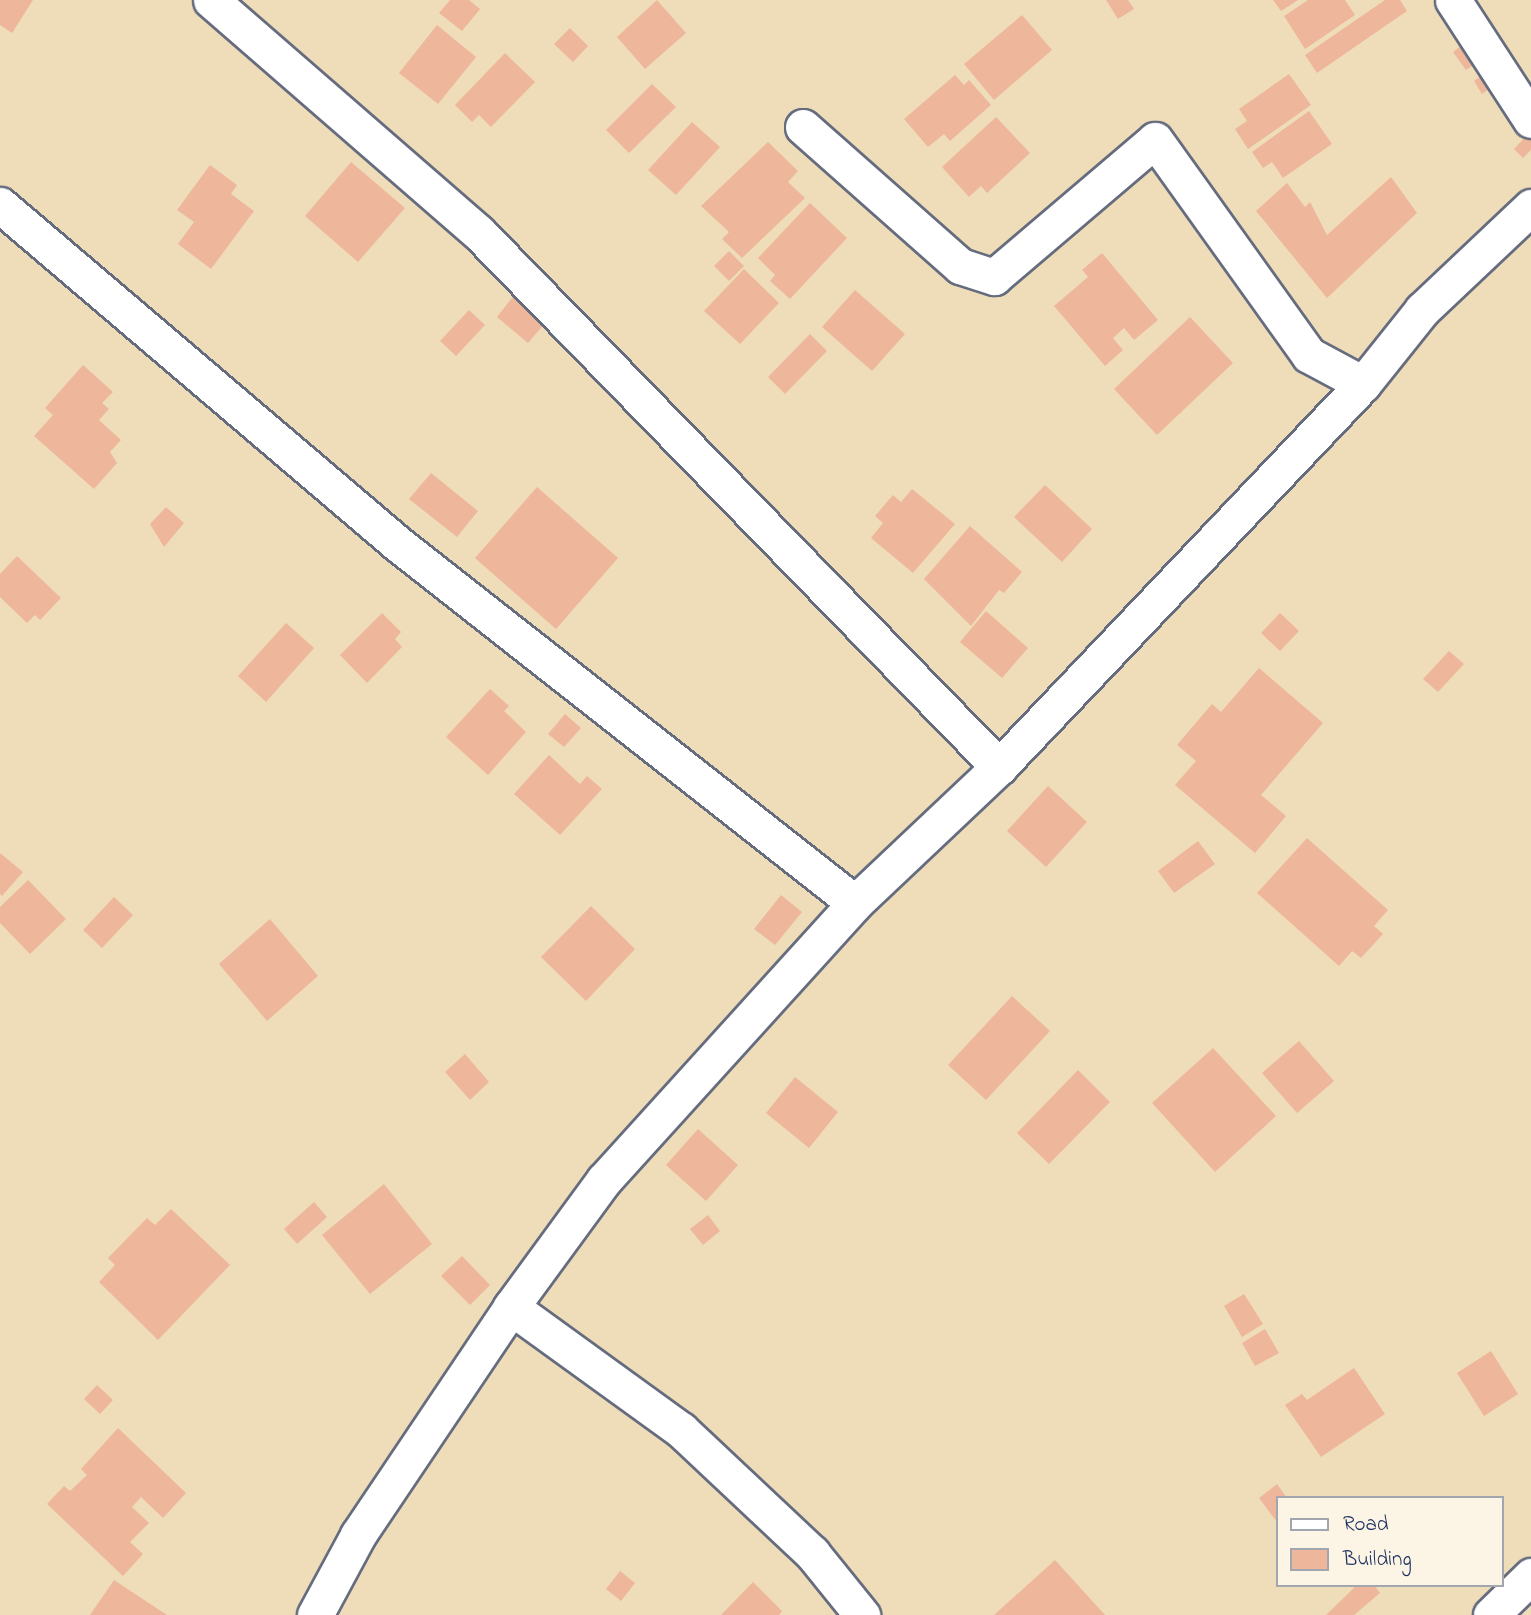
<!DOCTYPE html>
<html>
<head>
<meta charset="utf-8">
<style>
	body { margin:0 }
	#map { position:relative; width:1531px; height:1615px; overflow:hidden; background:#efddba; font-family:"Indie Flower",sans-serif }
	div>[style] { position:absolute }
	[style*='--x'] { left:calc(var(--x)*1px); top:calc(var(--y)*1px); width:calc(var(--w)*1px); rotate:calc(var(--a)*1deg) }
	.building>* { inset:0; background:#eeb69b }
	.roads { filter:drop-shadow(2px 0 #656c7e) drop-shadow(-2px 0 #656c7e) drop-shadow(0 2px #656c7e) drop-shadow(0 -2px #656c7e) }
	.street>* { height:35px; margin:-17.5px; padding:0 17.5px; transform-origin:17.5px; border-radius:17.5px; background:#fff }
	span { translate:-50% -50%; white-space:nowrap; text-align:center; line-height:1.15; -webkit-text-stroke:7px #fcf5e5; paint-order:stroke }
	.legend { position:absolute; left:1276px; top:1496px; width:228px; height:91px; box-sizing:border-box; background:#fcf5e5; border:2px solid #a2a6af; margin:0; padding:9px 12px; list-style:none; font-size:21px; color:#1b2f5e }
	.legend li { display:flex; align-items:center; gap:14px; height:35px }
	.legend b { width:35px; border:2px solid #a2a6af }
</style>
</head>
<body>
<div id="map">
	<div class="building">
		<div style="clip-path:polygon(0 0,33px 0,12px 33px,0 25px)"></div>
		<div style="clip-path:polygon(450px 0,469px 0,480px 9px,462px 31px,439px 13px)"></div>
		<div style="clip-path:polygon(657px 0,686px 33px,645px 69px,617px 37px)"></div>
		<div style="clip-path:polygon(1106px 0,1128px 0,1134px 9px,1118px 19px)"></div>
		<div style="clip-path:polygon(1273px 0,1298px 0,1281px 11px)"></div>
		<div style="clip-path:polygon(1308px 0,1345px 0,1355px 15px,1305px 49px,1284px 16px)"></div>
		<div style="clip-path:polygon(1385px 0,1400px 0,1407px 11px,1317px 73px,1305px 55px)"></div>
		<div style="clip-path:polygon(1022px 15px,1052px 50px,994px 100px,964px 64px)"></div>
		<div style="clip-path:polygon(437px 25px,476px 57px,438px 104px,399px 73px)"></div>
		<div style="clip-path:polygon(570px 28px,588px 46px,573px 62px,554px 44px)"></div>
		<div style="clip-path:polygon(1469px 40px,1482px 59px,1466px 70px,1453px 52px)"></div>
		<div style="clip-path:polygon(505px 53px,535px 82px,491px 127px,479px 115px,472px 122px,455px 105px)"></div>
		<div style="clip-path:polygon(1289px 74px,1311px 105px,1248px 149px,1235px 129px,1247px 121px,1239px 109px)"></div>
		<div style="clip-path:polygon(1484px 74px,1493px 86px,1482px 94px,1474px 81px)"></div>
		<div style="clip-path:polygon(955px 75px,964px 85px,969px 80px,991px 105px,950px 141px,944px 134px,928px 147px,904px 119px)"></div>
		<div style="clip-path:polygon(652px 84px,676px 107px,629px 153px,606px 130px)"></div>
		<div style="clip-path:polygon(1309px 111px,1332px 144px,1283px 178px,1272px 162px,1263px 168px,1252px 152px)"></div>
		<div style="clip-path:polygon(996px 117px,1030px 153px,987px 193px,981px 186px,969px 197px,942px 167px)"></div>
		<div style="clip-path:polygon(692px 122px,720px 147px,676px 195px,648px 170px)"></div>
		<div style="clip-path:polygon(1531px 131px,1531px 150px,1523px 158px,1514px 149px)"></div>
		<div style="clip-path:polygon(768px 142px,798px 171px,788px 182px,805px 198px,742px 258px,722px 239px,729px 232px,701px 206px)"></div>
		<div style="clip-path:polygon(351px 162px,405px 208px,358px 262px,305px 216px)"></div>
		<div style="clip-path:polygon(210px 165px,237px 185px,231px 194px,254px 211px,211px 269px,178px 244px,194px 222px,177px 210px)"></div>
		<div style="clip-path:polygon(1391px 177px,1417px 213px,1327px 298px,1256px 211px,1287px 183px,1305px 207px,1310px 202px,1327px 235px)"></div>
		<div style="clip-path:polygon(810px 203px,847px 238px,790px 299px,770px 281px,775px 275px,758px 258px)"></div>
		<div style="clip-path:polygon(729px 251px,744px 266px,729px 281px,714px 266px)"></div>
		<div style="clip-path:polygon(1102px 253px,1158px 320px,1134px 340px,1124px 328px,1113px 338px,1123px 350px,1105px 366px,1054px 306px,1088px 277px,1082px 270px)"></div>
		<div style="clip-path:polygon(744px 269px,779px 303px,740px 344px,704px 311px)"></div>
		<div style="clip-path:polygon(855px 290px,905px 334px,872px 371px,822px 327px)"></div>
		<div style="clip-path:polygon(515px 294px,547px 321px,528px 343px,497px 317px)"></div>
		<div style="clip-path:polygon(469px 310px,485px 325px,456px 356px,440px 341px)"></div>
		<div style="clip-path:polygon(1190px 317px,1233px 363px,1157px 435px,1114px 389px)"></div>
		<div style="clip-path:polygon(810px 334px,827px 351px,785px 394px,768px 377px)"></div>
		<div style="clip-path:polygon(83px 365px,113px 392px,102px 403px,109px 409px,99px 420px,121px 440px,110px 452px,117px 463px,94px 489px,34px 436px,53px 415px,45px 408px)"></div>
		<div style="clip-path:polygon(431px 473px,478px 511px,457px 537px,409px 499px)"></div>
		<div style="clip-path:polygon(1045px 485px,1092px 529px,1062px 562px,1014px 517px)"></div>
		<div style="clip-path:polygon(537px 487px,618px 558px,556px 629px,475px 558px)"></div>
		<div style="clip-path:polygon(912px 489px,955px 524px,913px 573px,871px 538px,883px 523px,875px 516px,893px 495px,901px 502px)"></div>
		<div style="clip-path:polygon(166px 507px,184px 523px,164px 547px,150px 524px)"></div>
		<div style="clip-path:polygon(970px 526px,1022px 572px,1004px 593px,999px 590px,971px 626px,924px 579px)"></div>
		<div style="clip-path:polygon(17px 556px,61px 598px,40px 620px,35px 615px,27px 623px,0 597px,0 574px)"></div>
		<div style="clip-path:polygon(986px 611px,1028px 648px,1002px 678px,960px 642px)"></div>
		<div style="clip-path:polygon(382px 613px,401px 632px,395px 639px,402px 647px,367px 683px,340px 655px)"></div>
		<div style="clip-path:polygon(1280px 613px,1299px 631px,1280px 651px,1261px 633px)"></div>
		<div style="clip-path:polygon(286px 623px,314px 648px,266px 702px,238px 676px)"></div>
		<div style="clip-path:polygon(1449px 651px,1464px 664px,1438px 692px,1423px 679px)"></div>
		<div style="clip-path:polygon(1259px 668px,1323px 723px,1261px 795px,1286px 816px,1255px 853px,1175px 785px,1196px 761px,1177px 745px,1212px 704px,1221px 712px)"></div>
		<div style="clip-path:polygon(490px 689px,509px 706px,504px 711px,526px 732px,488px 775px,446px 737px)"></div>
		<div style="clip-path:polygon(565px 714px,581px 728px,564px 747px,548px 734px)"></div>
		<div style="clip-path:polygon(549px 755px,580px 784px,587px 776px,602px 789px,560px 835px,514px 794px)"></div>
		<div style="clip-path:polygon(1048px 786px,1087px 822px,1046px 867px,1007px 831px)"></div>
		<div style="clip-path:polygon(1307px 838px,1388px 910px,1374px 926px,1383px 934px,1361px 958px,1352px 951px,1339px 966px,1257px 893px)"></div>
		<div style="clip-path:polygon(1198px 841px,1215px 864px,1174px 893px,1158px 871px)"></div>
		<div style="clip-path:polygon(0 853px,23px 872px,2px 896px,0 894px)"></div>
		<div style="clip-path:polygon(28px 880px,66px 919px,30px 954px,0 923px,0 907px)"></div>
		<div style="clip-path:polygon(781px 895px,802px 912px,775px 945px,754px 929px)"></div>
		<div style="clip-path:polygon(114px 897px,133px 915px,102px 948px,83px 930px)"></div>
		<div style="clip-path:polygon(591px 906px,635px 949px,586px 1001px,541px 957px)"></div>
		<div style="clip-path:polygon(270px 919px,318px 976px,267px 1021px,219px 964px)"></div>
		<div style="clip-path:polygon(1012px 996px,1050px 1031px,986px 1100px,948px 1065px)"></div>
		<div style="clip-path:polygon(1299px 1041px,1334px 1081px,1297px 1113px,1262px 1073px)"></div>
		<div style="clip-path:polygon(1213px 1048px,1276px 1116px,1215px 1172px,1152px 1103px)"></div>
		<div style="clip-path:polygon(465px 1054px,489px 1082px,470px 1100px,445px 1072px)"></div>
		<div style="clip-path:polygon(1078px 1070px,1110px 1102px,1049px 1164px,1017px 1133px)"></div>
		<div style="clip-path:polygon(795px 1077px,838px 1112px,809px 1148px,766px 1113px)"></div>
		<div style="clip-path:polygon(698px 1129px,738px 1165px,706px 1201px,666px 1165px)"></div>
		<div style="clip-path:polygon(384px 1184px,432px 1244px,370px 1294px,322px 1235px)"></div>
		<div style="clip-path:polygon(314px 1202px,327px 1217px,297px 1244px,284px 1229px)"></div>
		<div style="clip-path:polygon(171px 1209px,230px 1265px,158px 1340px,99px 1282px,115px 1265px,108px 1258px,147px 1218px,155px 1225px)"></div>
		<div style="clip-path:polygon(708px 1215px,720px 1231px,703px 1245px,690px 1229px)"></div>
		<div style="clip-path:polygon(462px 1256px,490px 1285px,470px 1305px,441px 1276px)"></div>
		<div style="clip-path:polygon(1244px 1294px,1263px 1324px,1242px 1337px,1224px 1306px)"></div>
		<div style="clip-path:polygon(1265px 1329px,1279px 1353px,1255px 1366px,1242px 1343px)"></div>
		<div style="clip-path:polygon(1491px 1351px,1518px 1394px,1484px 1416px,1457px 1373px)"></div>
		<div style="clip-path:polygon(1354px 1368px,1385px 1414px,1321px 1457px,1285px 1405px,1302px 1394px,1307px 1400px)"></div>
		<div style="clip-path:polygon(97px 1385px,113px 1400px,100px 1414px,84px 1399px)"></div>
		<div style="clip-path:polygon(118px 1428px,186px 1493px,163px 1518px,141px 1497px,132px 1507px,149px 1523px,130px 1542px,143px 1554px,123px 1576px,47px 1504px,64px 1486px,70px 1491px,87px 1475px,81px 1469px)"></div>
		<div style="clip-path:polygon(1277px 1484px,1287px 1498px,1277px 1498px,1277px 1522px,1259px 1498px)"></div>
		<div style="clip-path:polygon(1055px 1560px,1105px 1615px,994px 1615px)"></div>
		<div style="clip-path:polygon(620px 1571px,635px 1583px,621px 1601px,606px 1589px)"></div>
		<div style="clip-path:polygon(114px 1580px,167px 1615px,90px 1615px)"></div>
		<div style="clip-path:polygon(753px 1582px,782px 1611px,779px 1615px,721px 1615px)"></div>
		<div style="clip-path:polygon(1357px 1585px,1374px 1585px,1380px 1593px,1354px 1615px,1326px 1615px)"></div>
	</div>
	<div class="roads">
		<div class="street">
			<div style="--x:211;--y:0;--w:354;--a:41"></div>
			<div style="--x:478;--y:232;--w:747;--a:45.76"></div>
			<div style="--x:1453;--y:0;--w:143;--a:57"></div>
			<div style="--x:803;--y:127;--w:210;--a:41.5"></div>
			<div style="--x:960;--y:266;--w:36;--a:18"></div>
			<div style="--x:994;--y:277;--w:211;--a:-40.4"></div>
			<div style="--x:1155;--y:140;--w:264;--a:54.4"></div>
			<div style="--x:1309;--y:355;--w:61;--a:28.2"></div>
			<div style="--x:0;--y:205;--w:523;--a:40.42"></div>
			<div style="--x:398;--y:544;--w:581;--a:38.15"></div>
			<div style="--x:511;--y:1307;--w:210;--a:35.9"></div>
			<div style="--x:681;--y:1430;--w:180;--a:43.2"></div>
			<div style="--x:812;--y:1553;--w:80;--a:51.1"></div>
			<div style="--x:315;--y:1615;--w:91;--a:-61.7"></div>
			<div style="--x:358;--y:1535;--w:275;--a:-56.1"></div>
			<div style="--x:511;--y:1307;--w:157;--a:-53.8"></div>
			<div style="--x:604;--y:1180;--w:374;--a:-47.8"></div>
			<div style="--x:855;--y:903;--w:198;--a:-43.4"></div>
			<div style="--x:999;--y:767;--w:528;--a:-46.46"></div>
			<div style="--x:1363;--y:384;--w:95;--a:-51.4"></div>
			<div style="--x:1422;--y:310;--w:150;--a:-43.4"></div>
			<div style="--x:1491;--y:1615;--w:56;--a:-44.3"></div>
		</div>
	</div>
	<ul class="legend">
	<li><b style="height:9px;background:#fff"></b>Road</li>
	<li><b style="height:19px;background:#eeb69b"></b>Building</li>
	</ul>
</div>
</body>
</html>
